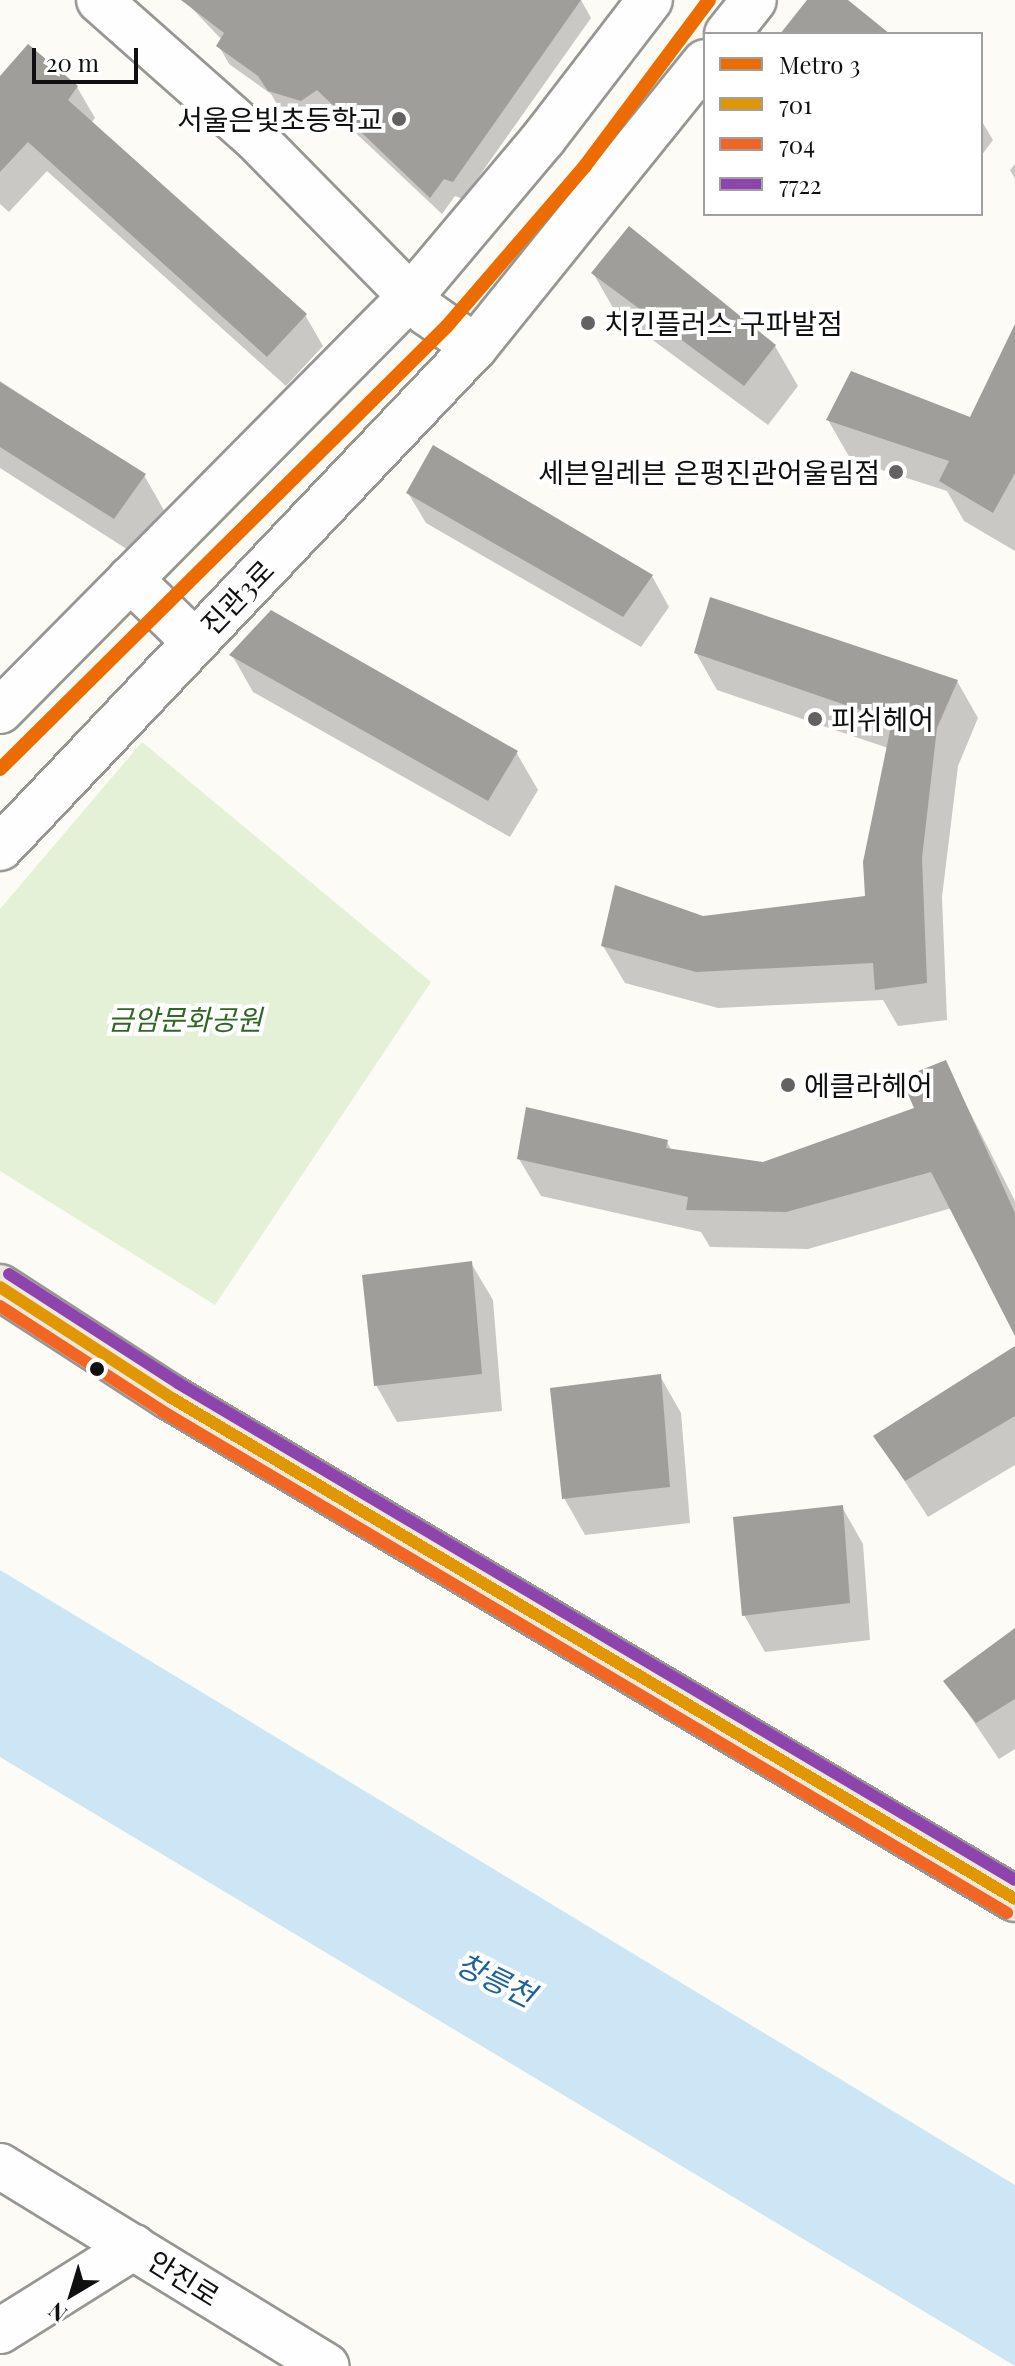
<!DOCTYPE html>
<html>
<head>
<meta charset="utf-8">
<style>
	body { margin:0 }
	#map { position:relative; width:1015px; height:2366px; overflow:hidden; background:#fcfbf5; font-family:"Playfair Display","Noto Sans KR",serif }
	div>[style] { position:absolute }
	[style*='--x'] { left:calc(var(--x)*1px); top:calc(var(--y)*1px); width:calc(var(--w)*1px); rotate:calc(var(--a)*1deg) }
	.green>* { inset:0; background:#e5f1d6 }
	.water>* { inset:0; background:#cce6f5 }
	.shadow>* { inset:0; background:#0003 }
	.building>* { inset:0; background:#a09e9a }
	.roads { filter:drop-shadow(2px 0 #969693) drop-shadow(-2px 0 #969693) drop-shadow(0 2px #969693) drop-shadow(0 -2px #969693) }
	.minor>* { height:44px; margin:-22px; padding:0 22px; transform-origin:22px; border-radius:22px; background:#fffefe }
	.major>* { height:44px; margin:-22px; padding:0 22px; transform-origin:22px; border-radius:22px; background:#ece8db }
	.bus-1>* { height:12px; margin:-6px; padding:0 6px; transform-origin:6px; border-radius:6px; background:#e09702 }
	.bus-2>* { height:12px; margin:-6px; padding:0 6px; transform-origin:6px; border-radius:6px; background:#f26522 }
	.bus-3>* { height:12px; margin:-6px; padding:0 6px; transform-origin:6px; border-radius:6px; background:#8e44ad }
	.metro-1>* { height:14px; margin:-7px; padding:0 7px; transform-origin:7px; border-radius:7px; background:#ed6c00 }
	.dots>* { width:22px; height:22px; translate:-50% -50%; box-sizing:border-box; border:4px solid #fff; border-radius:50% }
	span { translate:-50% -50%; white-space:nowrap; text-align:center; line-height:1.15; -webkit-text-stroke:8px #fff; paint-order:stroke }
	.poi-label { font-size:28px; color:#101010 }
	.right { translate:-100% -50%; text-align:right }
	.left { translate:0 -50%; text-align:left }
	.street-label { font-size:28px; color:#101010 }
	.park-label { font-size:28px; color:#2e6720; font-style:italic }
	.water-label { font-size:30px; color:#1a63a0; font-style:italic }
	.legend { position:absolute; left:703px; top:32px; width:280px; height:184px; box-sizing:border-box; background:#fff; border:2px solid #9f9f9f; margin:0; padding:10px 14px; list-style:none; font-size:24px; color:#101010 }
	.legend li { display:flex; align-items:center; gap:16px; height:40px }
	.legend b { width:40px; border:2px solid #9f9f9f }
	.north { position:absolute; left:32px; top:2254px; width:80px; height:80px; -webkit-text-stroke:6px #fff; paint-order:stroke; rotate:218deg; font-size:22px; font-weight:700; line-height:32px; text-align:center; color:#101010 }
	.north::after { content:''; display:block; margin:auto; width:28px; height:36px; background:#101010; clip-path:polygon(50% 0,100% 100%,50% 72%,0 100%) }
	.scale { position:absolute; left:32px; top:48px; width:106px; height:36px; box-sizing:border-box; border:4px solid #101010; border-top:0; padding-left:10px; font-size:24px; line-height:28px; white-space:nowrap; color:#101010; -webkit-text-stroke:6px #fff; paint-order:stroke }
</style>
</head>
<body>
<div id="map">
	<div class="green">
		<div style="clip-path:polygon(142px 742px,431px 982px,215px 1305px,0 1171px,0 909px)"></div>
	</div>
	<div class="water">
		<div style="clip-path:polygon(0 1570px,1015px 2185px,1015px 2366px,0 1757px)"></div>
	</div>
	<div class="shadow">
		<div style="clip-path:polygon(184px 0,581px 0,591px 18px,463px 199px,455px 196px,442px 214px,328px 107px,312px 118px,280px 109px,271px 94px,229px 64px,219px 46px,222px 40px)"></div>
		<div style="clip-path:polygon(0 79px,77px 87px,95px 118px,91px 123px,305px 315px,323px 346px,286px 386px,47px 171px,9px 212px,0 204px)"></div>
		<div style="clip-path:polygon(981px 120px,993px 140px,981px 156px)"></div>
		<div style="clip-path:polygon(1015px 164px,1015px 179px,1010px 170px)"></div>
		<div style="clip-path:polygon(593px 273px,775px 346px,798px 386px,768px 425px,616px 313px)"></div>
		<div style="clip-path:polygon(1015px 368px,1015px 551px,964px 521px,947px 491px,851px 460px,828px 420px,971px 419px)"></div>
		<div style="clip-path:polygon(0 381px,144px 475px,165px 512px,136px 555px,0 468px)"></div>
		<div style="clip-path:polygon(408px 493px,652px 576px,669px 607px,641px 647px,426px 523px)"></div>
		<div style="clip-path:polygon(696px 653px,957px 681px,978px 718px,958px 766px,942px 897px,947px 1020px,898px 1026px,883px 1000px,718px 1008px,625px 983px,603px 946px,703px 918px,867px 898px,888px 748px,717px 690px)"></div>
		<div style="clip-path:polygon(232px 655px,516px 752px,538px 790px,510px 837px,253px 692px)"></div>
		<div style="clip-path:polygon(945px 1063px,1015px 1201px,1015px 1329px,952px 1208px,808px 1249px,710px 1247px,701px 1232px,541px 1196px,519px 1159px,667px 1142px,672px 1151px,764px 1164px,917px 1109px)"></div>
		<div style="clip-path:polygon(471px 1263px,493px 1300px,502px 1411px,397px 1422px,376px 1385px)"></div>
		<div style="clip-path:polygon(1015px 1349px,1015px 1465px,928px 1517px,876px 1437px)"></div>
		<div style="clip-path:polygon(660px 1376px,681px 1413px,690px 1523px,585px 1535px,564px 1498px)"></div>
		<div style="clip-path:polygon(842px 1507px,863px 1544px,870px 1640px,765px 1652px,744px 1615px)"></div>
		<div style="clip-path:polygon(1015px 1630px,1015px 1749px,999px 1759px,946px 1681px)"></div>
	</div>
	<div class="building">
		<div style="clip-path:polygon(181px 0,581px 0,453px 182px,444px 179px,430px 198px,317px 90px,301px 101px,268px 91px,258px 76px,216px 46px,224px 33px)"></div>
		<div style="clip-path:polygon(807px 0,848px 0,890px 34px,780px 34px)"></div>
		<div style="clip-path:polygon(28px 44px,78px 86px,68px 100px,307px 314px,267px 357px,28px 142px,0 172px,0 76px)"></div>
		<div style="clip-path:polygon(629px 226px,776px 345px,744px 386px,591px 273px)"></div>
		<div style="clip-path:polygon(1015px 324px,1015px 473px,993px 513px,939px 481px,949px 461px,826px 420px,851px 371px,970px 417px)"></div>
		<div style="clip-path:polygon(0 382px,146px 474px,114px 519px,0 447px)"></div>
		<div style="clip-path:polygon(433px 445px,653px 575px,623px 617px,406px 493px)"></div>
		<div style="clip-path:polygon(710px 597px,958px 680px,937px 728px,922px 858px,927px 983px,875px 990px,873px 963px,696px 972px,601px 946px,615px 885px,703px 916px,865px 896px,863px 862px,892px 721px,694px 653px)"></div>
		<div style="clip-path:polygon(271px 610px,518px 751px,488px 801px,229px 655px)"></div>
		<div style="clip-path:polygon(946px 1060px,1015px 1213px,1015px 1336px,931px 1172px,786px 1212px,686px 1210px,688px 1197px,517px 1159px,526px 1107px,668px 1140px,666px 1148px,763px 1162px,914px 1108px,901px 1078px)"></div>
		<div style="clip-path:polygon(472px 1261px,482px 1374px,374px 1386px,362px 1275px)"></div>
		<div style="clip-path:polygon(1015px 1346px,1015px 1416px,905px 1481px,873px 1436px)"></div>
		<div style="clip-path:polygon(661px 1374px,670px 1487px,562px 1499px,550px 1388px)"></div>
		<div style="clip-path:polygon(843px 1505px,850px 1603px,742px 1616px,733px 1517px)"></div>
		<div style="clip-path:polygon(1015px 1628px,1015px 1699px,976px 1723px,943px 1681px)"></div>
	</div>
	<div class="roads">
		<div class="minor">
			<div style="--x:99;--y:0;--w:207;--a:41.5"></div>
			<div style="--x:254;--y:137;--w:247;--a:45.5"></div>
			<div style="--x:427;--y:313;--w:59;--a:35.3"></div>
			<div style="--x:727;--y:34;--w:43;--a:-51.5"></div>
			<div style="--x:130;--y:579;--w:89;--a:44.1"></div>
			<div style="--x:0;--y:711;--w:583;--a:-45.28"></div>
			<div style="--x:410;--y:297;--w:208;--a:-49.9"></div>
			<div style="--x:544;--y:138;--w:174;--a:-52.5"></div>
			<div style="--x:0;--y:848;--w:690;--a:-46.53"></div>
			<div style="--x:475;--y:347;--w:366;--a:-51.1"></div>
			<div style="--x:0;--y:2166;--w:383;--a:31.5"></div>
			<div style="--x:0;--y:2331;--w:158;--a:-32.1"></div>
		</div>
		<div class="major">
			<div style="--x:0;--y:1287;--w:202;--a:32.9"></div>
			<div style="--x:170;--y:1397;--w:983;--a:30.71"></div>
		</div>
	</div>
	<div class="bus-1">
		<div style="--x:0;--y:1287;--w:202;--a:32.9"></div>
		<div style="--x:170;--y:1397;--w:983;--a:30.71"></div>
	</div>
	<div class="bus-2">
		<div style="--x:0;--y:1306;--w:193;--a:32.9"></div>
		<div style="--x:162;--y:1411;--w:983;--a:30.71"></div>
	</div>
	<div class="bus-3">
		<div style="--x:9;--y:1274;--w:201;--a:32.8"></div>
		<div style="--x:178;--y:1383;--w:973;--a:30.7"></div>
	</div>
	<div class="metro-1">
		<div style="--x:0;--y:769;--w:629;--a:-44.74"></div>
		<div style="--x:447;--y:326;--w:211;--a:-49.2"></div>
		<div style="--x:585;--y:166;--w:207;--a:-53.2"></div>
	</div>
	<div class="dots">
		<div style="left:399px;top:119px;background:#636260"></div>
		<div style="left:588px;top:323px;background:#636260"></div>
		<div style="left:896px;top:472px;background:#636260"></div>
		<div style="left:815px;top:719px;background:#636260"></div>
		<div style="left:788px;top:1085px;background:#636260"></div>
		<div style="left:97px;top:1369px;background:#101010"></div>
	</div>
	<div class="poi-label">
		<span class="right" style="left:383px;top:119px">서울은빛초등학교</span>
		<span class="left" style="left:604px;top:323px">치킨플러스 구파발점</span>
		<span class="right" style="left:880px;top:472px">세븐일레븐 은평진관어울림점</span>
		<span class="left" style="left:831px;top:719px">피쉬헤어</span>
		<span class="left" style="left:804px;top:1085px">에클라헤어</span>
	</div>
	<div class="street-label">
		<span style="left:237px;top:597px;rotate:-46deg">진관3로</span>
		<span style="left:184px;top:2278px;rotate:32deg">안진로</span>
	</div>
	<div class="park-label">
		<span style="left:185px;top:1019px">금암문화공원</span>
	</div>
	<div class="water-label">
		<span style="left:496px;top:1979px;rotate:26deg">창릉천</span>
	</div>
	<ul class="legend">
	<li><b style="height:10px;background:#ed6c00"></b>Metro 3</li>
	<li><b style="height:10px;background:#e09702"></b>701</li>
	<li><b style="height:10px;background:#f26522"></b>704</li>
	<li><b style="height:10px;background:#8e44ad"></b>7722</li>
	</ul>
	<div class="north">N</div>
	<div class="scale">20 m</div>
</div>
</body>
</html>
